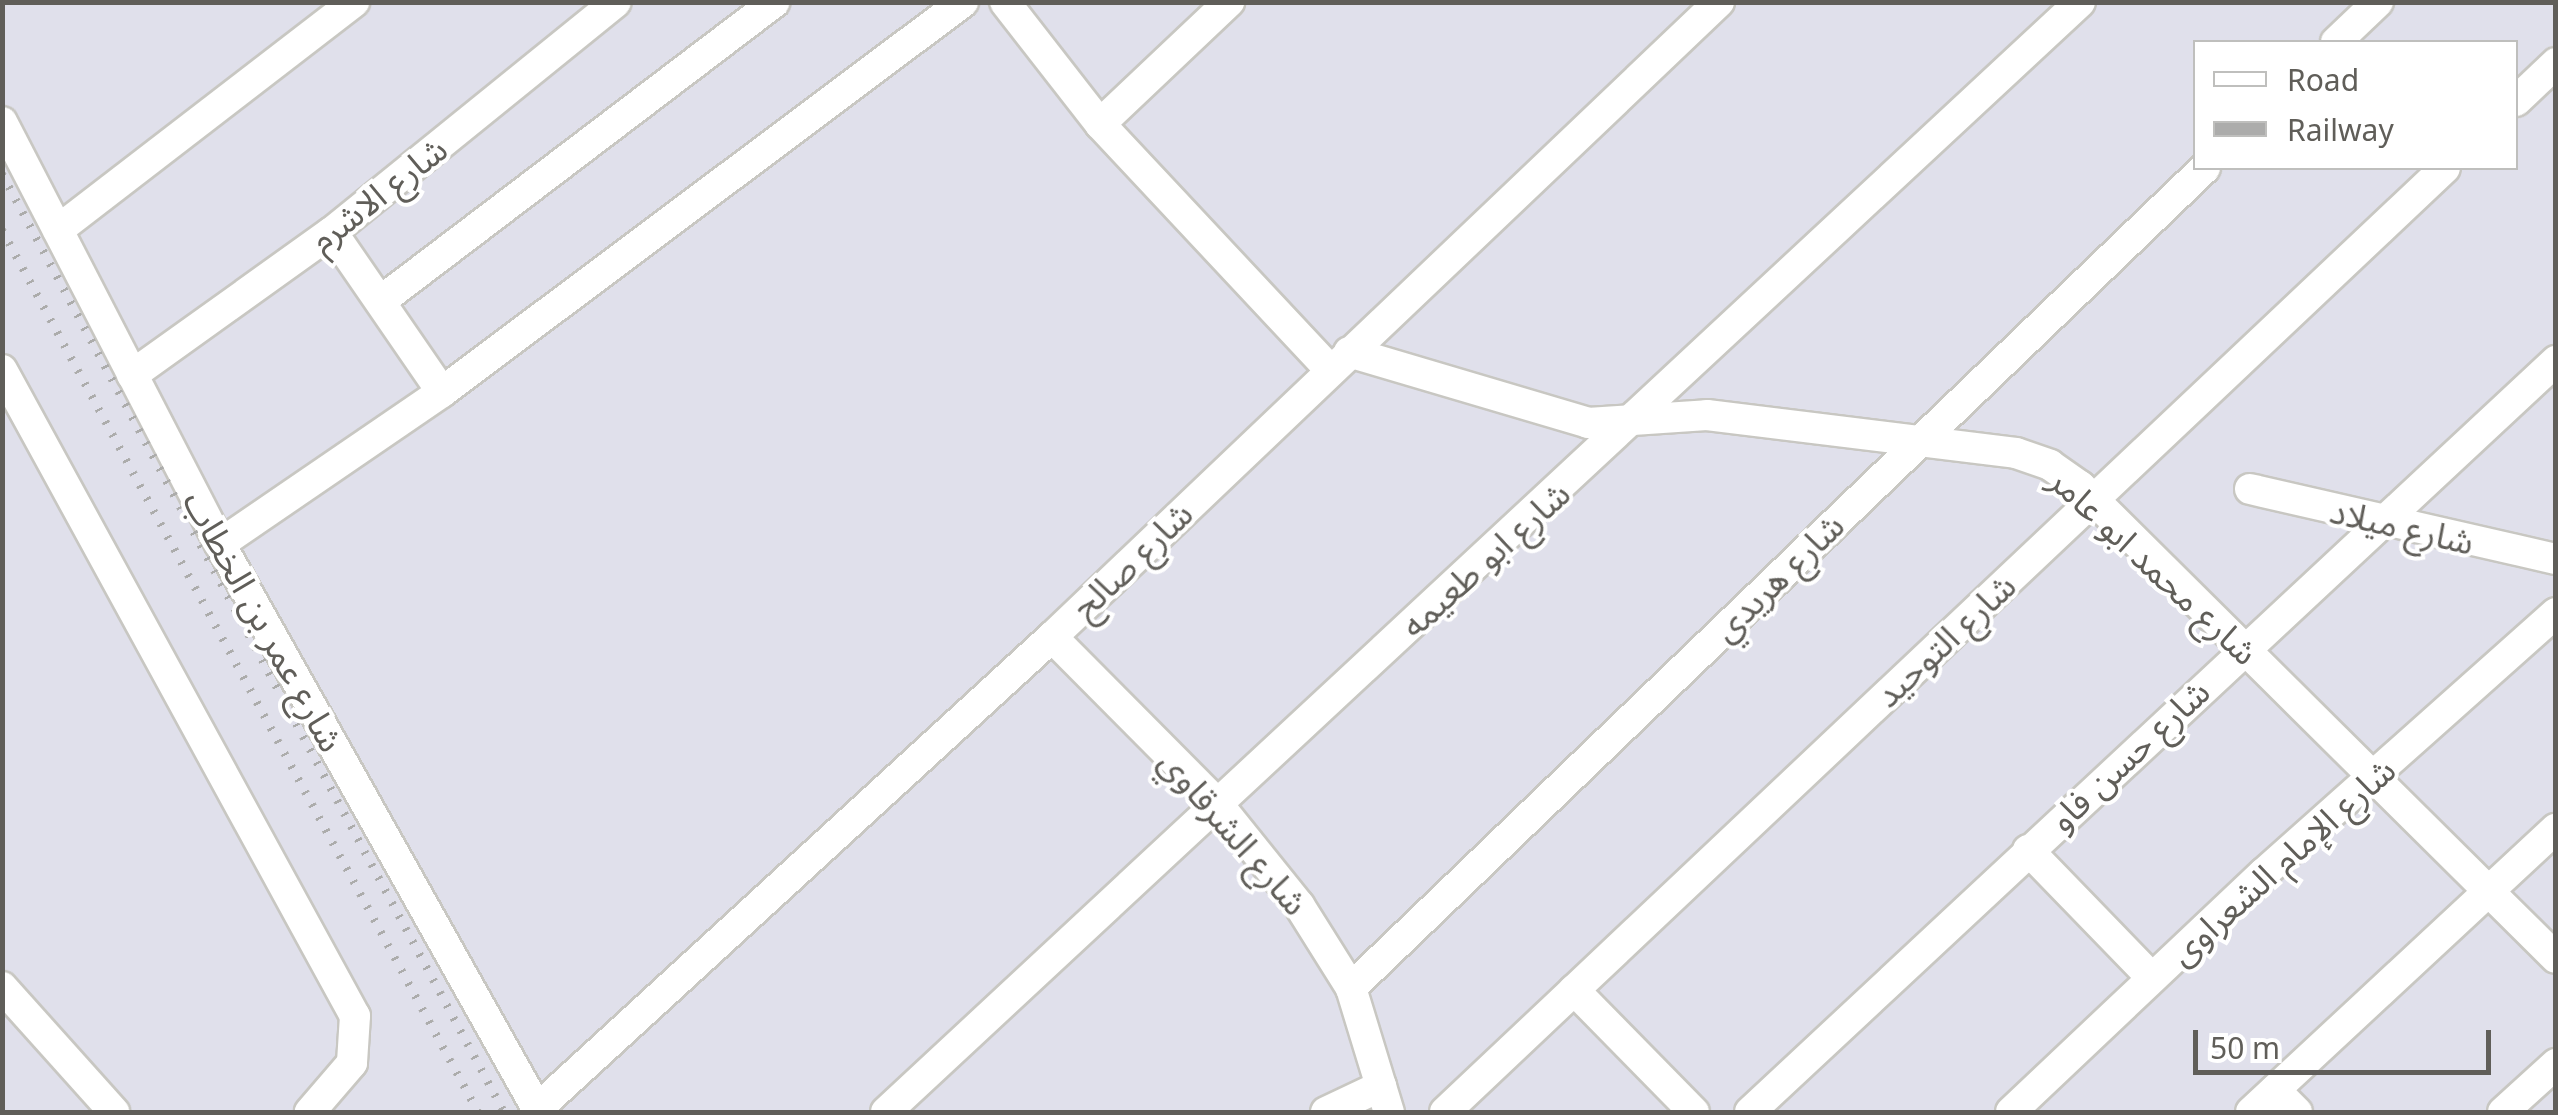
<!DOCTYPE html>
<html>
<head>
<meta charset="utf-8">
<style>
	body { margin:0 }
	#map { position:relative; width:2558px; height:1115px; overflow:hidden; background:#e0e0eb; font-family:"Noto Sans","Noto Sans Arabic",sans-serif }
	div>[style] { position:absolute }
	[style*='--x'] { left:calc(var(--x)*1px); top:calc(var(--y)*1px); width:calc(var(--w)*1px); rotate:calc(var(--a)*1deg) }
	.roads { filter:drop-shadow(2px 0 #c8c7c2) drop-shadow(-2px 0 #c8c7c2) drop-shadow(0 2px #c8c7c2) drop-shadow(0 -2px #c8c7c2) }
	.minor>* { height:30px; margin:-15px; padding:0 15px; transform-origin:15px; border-radius:15px; background:#fff }
	.secondary>* { height:30px; margin:-15px; padding:0 15px; transform-origin:15px; border-radius:15px; background:#fff }
	.rail>* { height:8px; margin-top:-4px; transform-origin:0; background:repeating-linear-gradient(90deg,#acacab 0 2.5px,transparent 0 14.5px) }
	span { translate:-50% -50%; white-space:nowrap; text-align:center; line-height:1.15; -webkit-text-stroke:8px #fff; paint-order:stroke }
	.street-label { font-size:35px; color:#605e59 }
	.frame { position:absolute; inset:0; border:5px solid #605e59; pointer-events:none }
	.legend { position:absolute; left:2193px; top:40px; width:325px; height:130px; box-sizing:border-box; background:#fff; border:2px solid #bfbfbd; margin:0; padding:12px 18px; list-style:none; font-size:30px; color:#605e59 }
	.legend li { display:flex; align-items:center; gap:20px; height:50px }
	.legend b { width:50px; border:2px solid #bfbfbd }
	.scale { position:absolute; left:2193px; top:1030px; width:298px; height:45px; box-sizing:border-box; border:5px solid #605e59; border-top:0; padding-left:12px; font-size:30px; line-height:35px; white-space:nowrap; color:#605e59; -webkit-text-stroke:8px #fff; paint-order:stroke }
</style>
</head>
<body>
<div id="map">
	<div class="roads">
		<div class="minor">
			<div style="--x:1005;--y:2;--w:155;--a:52.1"></div>
			<div style="--x:1100;--y:124;--w:337;--a:46.9"></div>
			<div style="--x:2336;--y:42;--w:58;--a:-43.6"></div>
			<div style="--x:2516;--y:101;--w:55;--a:-43.5"></div>
			<div style="--x:1100;--y:124;--w:178;--a:-43.4"></div>
			<div style="--x:58;--y:230;--w:374;--a:-37.6"></div>
			<div style="--x:332;--y:232;--w:194;--a:55.5"></div>
			<div style="--x:382;--y:300;--w:493;--a:-37.2"></div>
			<div style="--x:1349;--y:352;--w:249;--a:16.5"></div>
			<div style="--x:1588;--y:423;--w:119;--a:-3.8"></div>
			<div style="--x:1707;--y:415;--w:311;--a:7"></div>
			<div style="--x:2016;--y:453;--w:36;--a:19"></div>
			<div style="--x:2050;--y:465;--w:37;--a:35"></div>
			<div style="--x:2080;--y:486;--w:670;--a:44.76"></div>
			<div style="--x:2;--y:370;--w:736;--a:61.35"></div>
			<div style="--x:355;--y:1016;--w:47;--a:93.7"></div>
			<div style="--x:352;--y:1063;--w:65;--a:130.6"></div>
			<div style="--x:132;--y:375;--w:246;--a:-35.6"></div>
			<div style="--x:332;--y:232;--w:365;--a:-39"></div>
			<div style="--x:2250;--y:489;--w:314;--a:12.9"></div>
			<div style="--x:220;--y:544;--w:269;--a:-34.4"></div>
			<div style="--x:442;--y:392;--w:651;--a:-36.82"></div>
			<div style="--x:1052;--y:637;--w:234;--a:45.2"></div>
			<div style="--x:1217;--y:803;--w:131;--a:51.2"></div>
			<div style="--x:1299;--y:905;--w:98;--a:57.9"></div>
			<div style="--x:1351;--y:988;--w:130;--a:73"></div>
			<div style="--x:2028;--y:850;--w:178;--a:45.9"></div>
			<div style="--x:2;--y:987;--w:168;--a:48.1"></div>
			<div style="--x:1351;--y:988;--w:1184;--a:-43.84"></div>
			<div style="--x:1574;--y:990;--w:171;--a:45.5"></div>
			<div style="--x:2275;--y:1090;--w:31;--a:45"></div>
			<div style="--x:537;--y:1109;--w:699;--a:-42.51"></div>
			<div style="--x:1052;--y:637;--w:921;--a:-43.59"></div>
			<div style="--x:886;--y:1112;--w:1630;--a:-42.91"></div>
			<div style="--x:1326;--y:1112;--w:61;--a:-25.3"></div>
			<div style="--x:1445;--y:1112;--w:1375;--a:-43.35"></div>
			<div style="--x:1750;--y:1112;--w:1102;--a:-42.98"></div>
			<div style="--x:2011;--y:1112;--w:348;--a:-43.4"></div>
			<div style="--x:2264;--y:873;--w:391;--a:-41.7"></div>
			<div style="--x:2251;--y:1112;--w:416;--a:-42.9"></div>
			<div style="--x:2503;--y:1112;--w:72;--a:-42.2"></div>
		</div>
		<div class="secondary">
			<div style="--x:2;--y:122;--w:475;--a:62.7"></div>
			<div style="--x:220;--y:544;--w:651;--a:60.68"></div>
		</div>
	</div>
	<div class="rail">
		<div style="--x:2;--y:174;--w:1064;--a:61.85"></div>
		<div style="--x:2;--y:230;--w:1002;--a:61.65"></div>
	</div>
	<div class="street-label">
		<span style="left:378px;top:194px;rotate:-38deg">شارع الاشرم</span>
		<span style="left:2402px;top:526px;rotate:13deg">شارع ميلاد</span>
		<span style="left:1485px;top:559px;rotate:-42deg">شارع ابو طعيمه</span>
		<span style="left:1132px;top:560px;rotate:-44deg">شارع صالح</span>
		<span style="left:2154px;top:566px;rotate:43deg">شارع محمد ابو عامر</span>
		<span style="left:1778px;top:577px;rotate:-44deg">شارع هريدي</span>
		<span style="left:264px;top:621px;rotate:61deg">شارع عمر بن الخطاب</span>
		<span style="left:1945px;top:640px;rotate:-43deg">شارع التوحيد</span>
		<span style="left:2129px;top:755px;rotate:-43deg">شارع حسن فاو</span>
		<span style="left:1234px;top:832px;rotate:49deg">شارع الشرقاوي</span>
		<span style="left:2282px;top:861px;rotate:-42deg">شارع الإمام الشعراوى</span>
	</div>
	<div class="frame"></div>
	<ul class="legend">
	<li><b style="height:12px;background:#fff"></b>Road</li>
	<li><b style="height:12px;background:#acacab"></b>Railway</li>
	</ul>
	<div class="scale">50 m</div>
</div>
</body>
</html>
